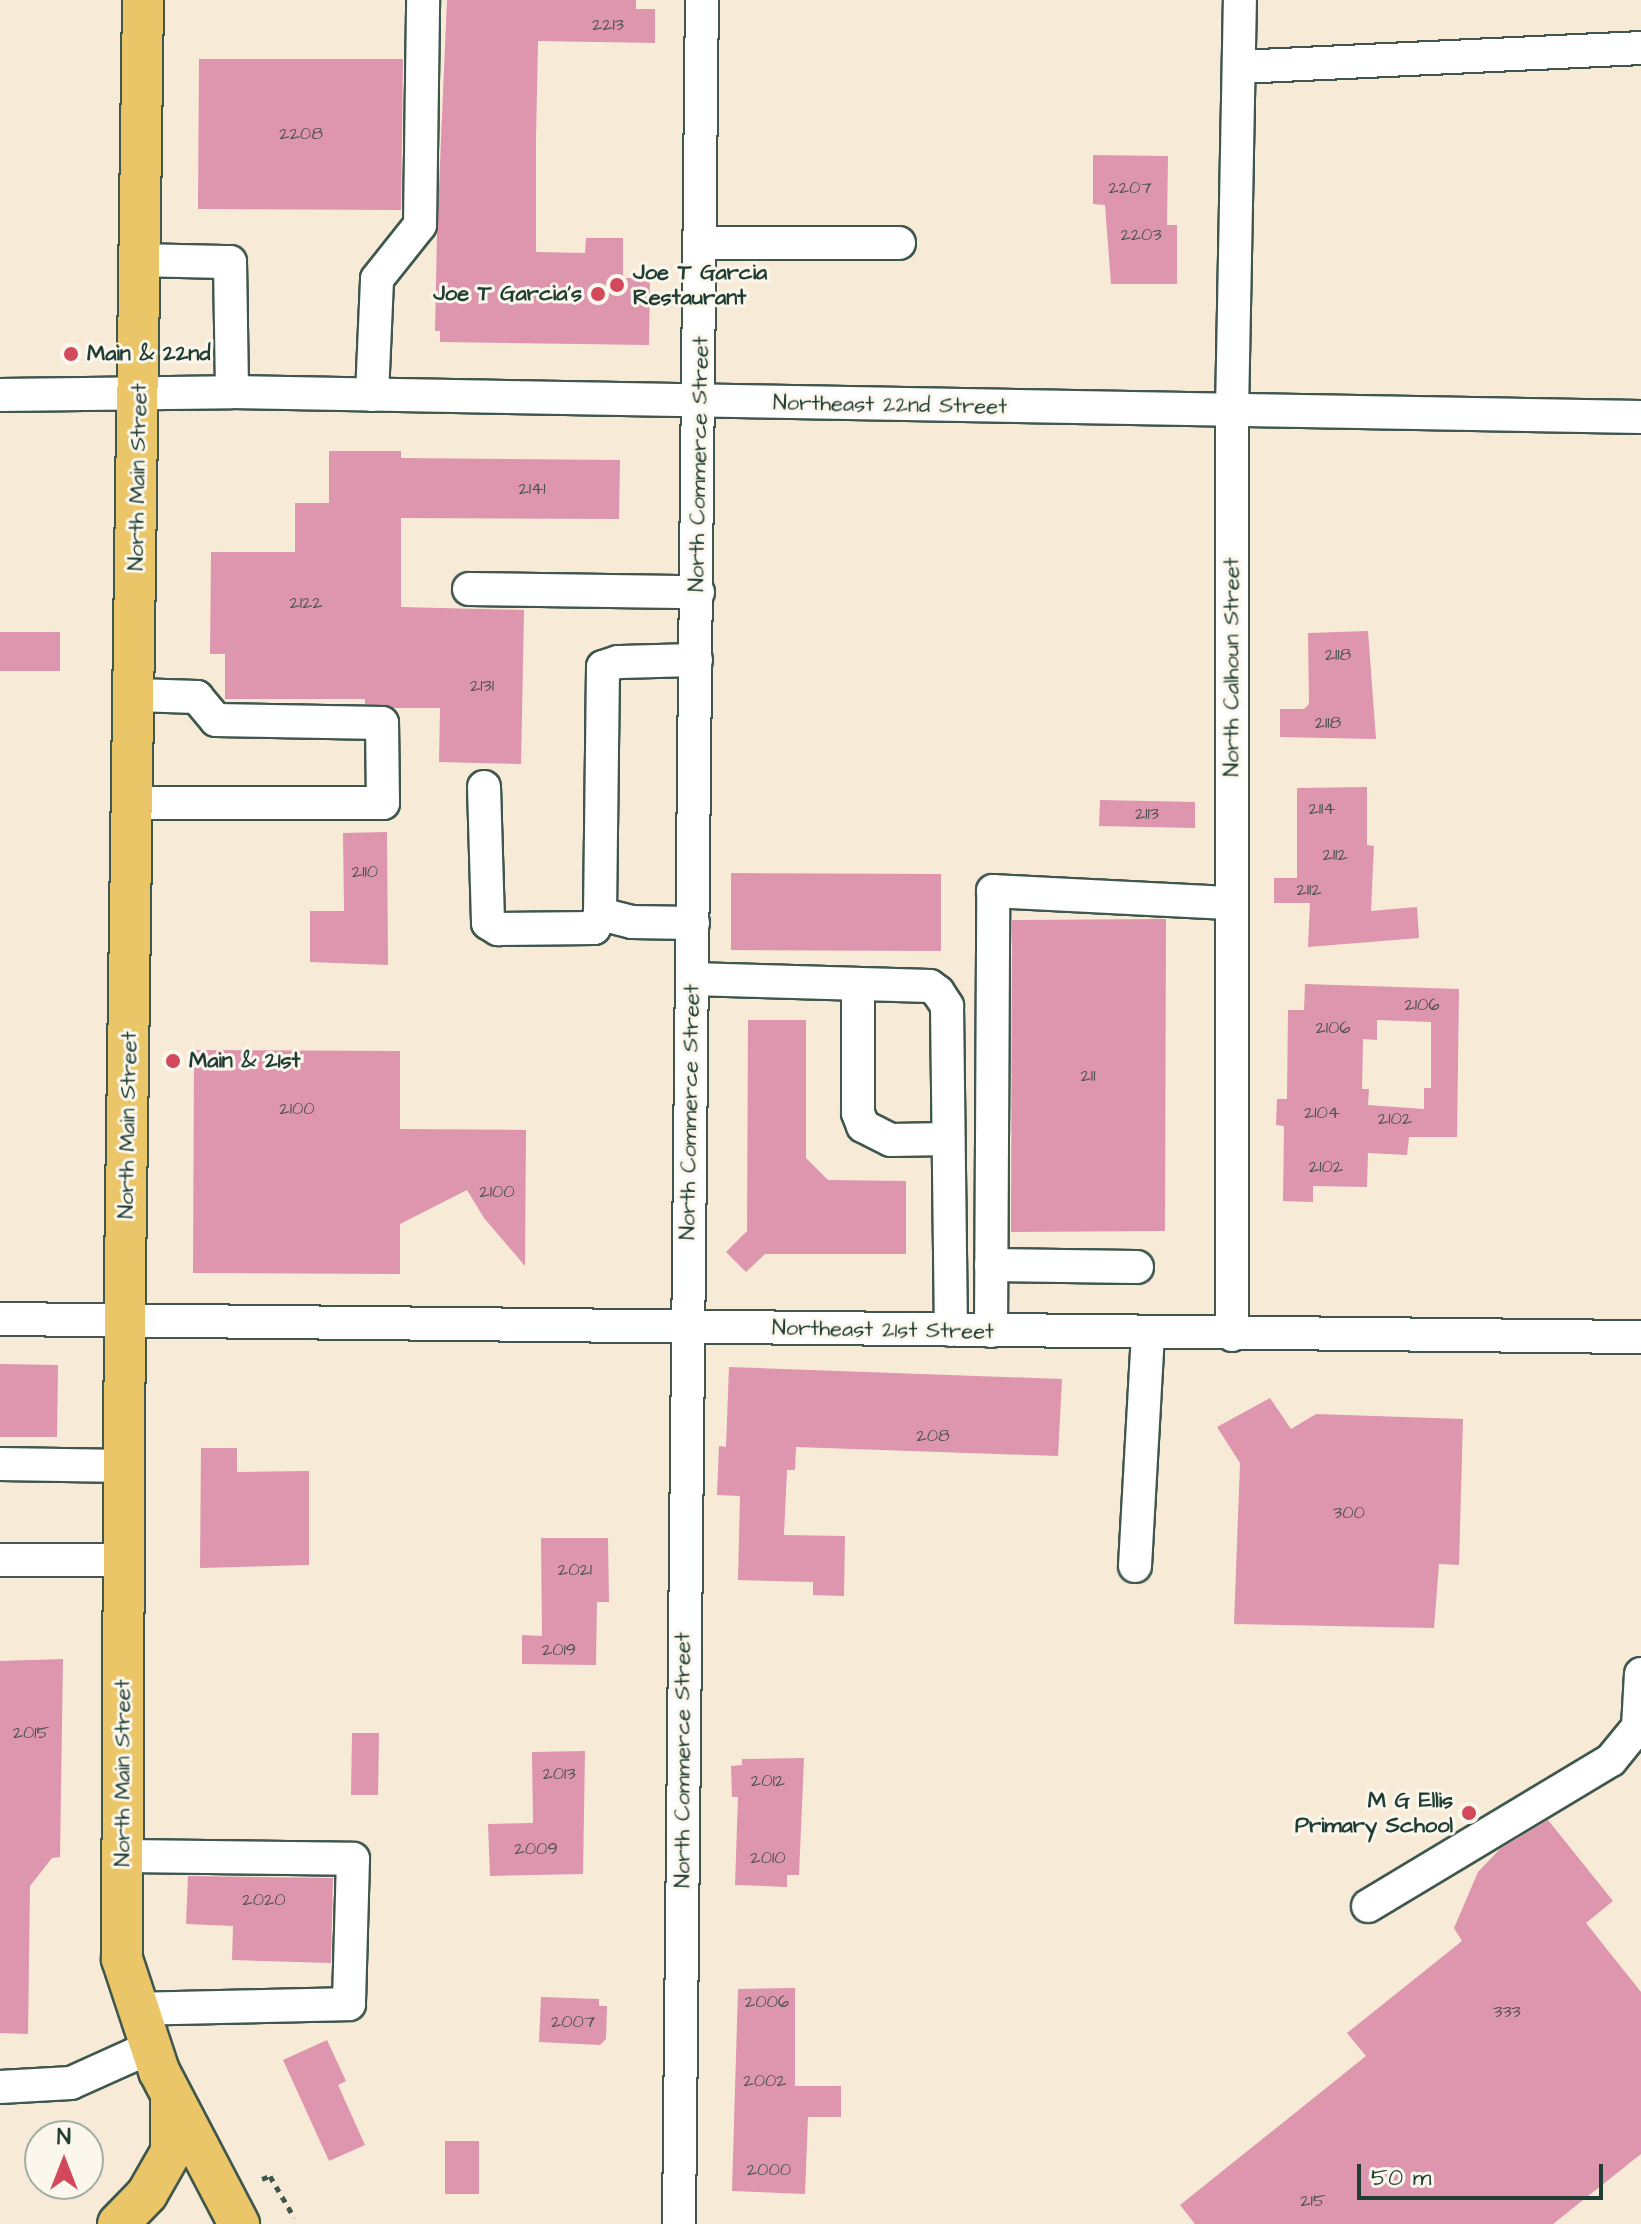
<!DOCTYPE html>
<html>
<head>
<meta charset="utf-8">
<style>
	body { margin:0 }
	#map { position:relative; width:1641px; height:2224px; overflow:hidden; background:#f7ebd8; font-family:"Architects Daughter",sans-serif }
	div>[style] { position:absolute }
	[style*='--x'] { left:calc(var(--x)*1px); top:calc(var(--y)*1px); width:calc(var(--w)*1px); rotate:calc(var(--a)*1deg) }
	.building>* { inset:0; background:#dd96ae }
	.path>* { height:5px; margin-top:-2.5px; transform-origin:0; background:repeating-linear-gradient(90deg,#3f574d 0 6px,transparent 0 12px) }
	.roads { filter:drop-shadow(2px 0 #3f574d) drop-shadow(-2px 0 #3f574d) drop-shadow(0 2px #3f574d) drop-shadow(0 -2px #3f574d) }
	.minor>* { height:32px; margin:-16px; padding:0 16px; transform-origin:16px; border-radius:16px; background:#fff }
	.major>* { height:40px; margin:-20px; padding:0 20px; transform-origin:20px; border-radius:20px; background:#ebc669 }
	.dots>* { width:22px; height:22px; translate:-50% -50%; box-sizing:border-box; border:4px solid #fbf7ec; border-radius:50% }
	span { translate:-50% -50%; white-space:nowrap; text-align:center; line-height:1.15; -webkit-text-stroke:6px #fbf7ec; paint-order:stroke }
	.number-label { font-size:18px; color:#4e5352 }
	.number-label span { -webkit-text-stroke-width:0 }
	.poi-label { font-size:22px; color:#1f3d34; font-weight:700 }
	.left { translate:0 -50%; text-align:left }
	.right { translate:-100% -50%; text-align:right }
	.street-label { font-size:22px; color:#1f3d34 }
	.north { position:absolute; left:24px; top:2120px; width:80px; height:80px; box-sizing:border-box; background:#fbf7ec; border:2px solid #a3ada2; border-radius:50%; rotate:0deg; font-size:22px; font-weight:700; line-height:32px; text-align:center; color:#1f3d34 }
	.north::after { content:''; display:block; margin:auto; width:28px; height:36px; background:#d1495b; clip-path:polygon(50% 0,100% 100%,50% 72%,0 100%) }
	.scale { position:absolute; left:1357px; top:2164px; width:246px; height:36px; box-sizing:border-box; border:4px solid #1f3d34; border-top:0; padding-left:10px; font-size:24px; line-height:28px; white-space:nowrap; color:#1f3d34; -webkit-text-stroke:6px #fbf7ec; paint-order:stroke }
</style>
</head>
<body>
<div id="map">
	<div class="building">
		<div style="clip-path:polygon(447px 0,636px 0,636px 9px,655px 9px,655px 43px,538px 41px,536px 140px,536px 252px,585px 253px,586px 238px,623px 238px,623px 278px,650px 278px,649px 345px,440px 342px,440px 331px,435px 331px,437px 233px)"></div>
		<div style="clip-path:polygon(199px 59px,403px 59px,401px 210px,198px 209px)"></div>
		<div style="clip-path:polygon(1093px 155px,1168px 156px,1167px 225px,1177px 225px,1177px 284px,1111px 284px,1105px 205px,1093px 204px)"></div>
		<div style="clip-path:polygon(329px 451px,401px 451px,401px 458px,620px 460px,619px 519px,401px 518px,401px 607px,524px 610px,521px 764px,439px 762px,440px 708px,394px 708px,365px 704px,365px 699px,225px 699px,225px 654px,210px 654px,211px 552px,295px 552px,295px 503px,329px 503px)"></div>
		<div style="clip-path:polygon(1368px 631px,1376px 739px,1280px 737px,1280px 709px,1304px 709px,1309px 704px,1308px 633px)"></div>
		<div style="clip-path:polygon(0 632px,60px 632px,60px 671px,0 671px)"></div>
		<div style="clip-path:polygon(1367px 787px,1367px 845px,1374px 846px,1371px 911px,1417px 907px,1419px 938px,1308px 947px,1310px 903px,1274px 903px,1274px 878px,1297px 878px,1297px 788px)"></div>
		<div style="clip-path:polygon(1100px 800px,1195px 802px,1195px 828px,1099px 826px)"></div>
		<div style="clip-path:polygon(387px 832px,388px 965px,310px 962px,310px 911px,344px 911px,343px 833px)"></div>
		<div style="clip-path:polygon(731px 873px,941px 874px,941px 951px,731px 950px)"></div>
		<div style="clip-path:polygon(1166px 919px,1165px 1231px,1011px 1232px,1012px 920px)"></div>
		<div style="clip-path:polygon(evenodd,1305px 984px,1459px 989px,1457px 1137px,1409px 1137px,1407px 1155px,1368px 1153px,1367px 1187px,1313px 1186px,1313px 1202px,1283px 1201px,1284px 1126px,1276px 1125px,1277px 1099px,1287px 1099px,1288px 1010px,1304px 1010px,1305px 984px,1377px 1020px,1431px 1022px,1431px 1088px,1424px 1088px,1424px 1109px,1368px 1105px,1369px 1089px,1362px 1089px,1363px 1039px,1377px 1040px,1377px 1020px)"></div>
		<div style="clip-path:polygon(748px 1020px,806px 1020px,806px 1158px,828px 1180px,906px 1181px,906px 1254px,765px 1254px,746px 1272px,726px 1252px,747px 1231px)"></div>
		<div style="clip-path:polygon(194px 1050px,400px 1051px,400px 1129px,526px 1130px,525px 1266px,484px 1218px,467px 1190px,400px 1224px,400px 1274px,193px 1273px)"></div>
		<div style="clip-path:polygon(0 1364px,58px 1365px,57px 1437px,0 1437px)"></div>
		<div style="clip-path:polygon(729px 1367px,1062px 1379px,1058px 1456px,796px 1447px,795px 1470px,787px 1470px,784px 1535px,845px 1536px,844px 1596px,813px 1595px,813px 1582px,738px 1580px,740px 1496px,717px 1495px,719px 1446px,726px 1447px)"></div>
		<div style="clip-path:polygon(1270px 1398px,1291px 1429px,1316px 1414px,1463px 1419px,1459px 1565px,1439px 1564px,1434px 1628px,1234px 1624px,1240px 1463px,1217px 1427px)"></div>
		<div style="clip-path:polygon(201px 1448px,237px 1448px,237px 1472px,309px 1471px,309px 1565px,200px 1568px)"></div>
		<div style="clip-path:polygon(541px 1538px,608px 1538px,609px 1602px,597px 1602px,596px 1665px,522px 1664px,522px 1635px,542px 1636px)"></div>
		<div style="clip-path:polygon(63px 1659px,60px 1857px,52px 1858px,30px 1886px,28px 2034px,0 2033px,0 1661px)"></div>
		<div style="clip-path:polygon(352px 1733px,379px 1733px,378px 1795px,351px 1795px)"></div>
		<div style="clip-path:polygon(585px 1751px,583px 1874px,490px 1876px,488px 1824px,533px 1823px,532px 1752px)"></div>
		<div style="clip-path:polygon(804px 1758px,799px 1875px,787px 1875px,787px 1887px,735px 1885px,738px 1797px,732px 1797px,731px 1766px,742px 1765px,742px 1759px)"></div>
		<div style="clip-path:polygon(1548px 1820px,1613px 1901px,1586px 1923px,1641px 1992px,1641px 2154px,1553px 2224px,1195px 2224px,1180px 2205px,1366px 2056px,1347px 2033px,1462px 1941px,1454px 1928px,1478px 1872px,1500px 1849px)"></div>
		<div style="clip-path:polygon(188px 1876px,333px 1878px,331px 1963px,232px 1960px,233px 1926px,186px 1924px)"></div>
		<div style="clip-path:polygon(795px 1988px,795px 2086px,841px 2086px,841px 2117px,808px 2117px,805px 2194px,732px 2191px,738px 1989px)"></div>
		<div style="clip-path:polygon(541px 1997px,599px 1999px,599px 2006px,607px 2006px,606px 2039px,600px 2045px,539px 2042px)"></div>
		<div style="clip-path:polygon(327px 2040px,346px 2081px,338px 2085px,365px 2145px,329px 2161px,283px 2060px)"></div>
		<div style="clip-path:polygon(445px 2141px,479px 2141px,479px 2194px,445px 2194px)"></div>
	</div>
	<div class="path">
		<div style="--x:262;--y:2179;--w:9;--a:-21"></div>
		<div style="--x:270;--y:2176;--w:48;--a:59.7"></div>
	</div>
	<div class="roads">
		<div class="minor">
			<div style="--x:1239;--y:67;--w:402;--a:-2.7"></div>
			<div style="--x:701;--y:243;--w:198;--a:0"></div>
			<div style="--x:141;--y:260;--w:89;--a:1.3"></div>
			<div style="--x:230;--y:262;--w:130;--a:89.1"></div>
			<div style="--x:0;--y:395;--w:232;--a:-0.7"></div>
			<div style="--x:232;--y:392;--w:1409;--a:1.02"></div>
			<div style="--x:372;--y:395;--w:116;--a:-87.5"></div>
			<div style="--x:377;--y:279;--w:69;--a:-51.5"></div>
			<div style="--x:420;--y:225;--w:225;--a:-89.2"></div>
			<div style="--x:469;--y:589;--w:229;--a:0.8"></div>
			<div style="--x:484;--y:787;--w:136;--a:88.3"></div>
			<div style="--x:488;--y:923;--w:12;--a:31"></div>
			<div style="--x:498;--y:929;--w:96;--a:-0.6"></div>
			<div style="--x:594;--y:928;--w:15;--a:-67"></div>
			<div style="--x:600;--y:914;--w:247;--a:-89.3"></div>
			<div style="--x:603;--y:667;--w:16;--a:-18"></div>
			<div style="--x:618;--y:662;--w:78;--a:-1.5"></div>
			<div style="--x:133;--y:803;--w:250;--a:0"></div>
			<div style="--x:383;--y:803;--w:80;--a:-90.7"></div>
			<div style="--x:382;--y:723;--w:166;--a:-179"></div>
			<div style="--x:216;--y:720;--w:30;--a:-130"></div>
			<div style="--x:197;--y:697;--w:62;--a:-178.2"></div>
			<div style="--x:600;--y:914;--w:33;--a:14"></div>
			<div style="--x:632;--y:922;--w:61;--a:0.9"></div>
			<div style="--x:692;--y:979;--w:238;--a:1.7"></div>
			<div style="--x:930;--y:986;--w:10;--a:37"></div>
			<div style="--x:938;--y:992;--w:17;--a:57"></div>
			<div style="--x:947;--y:1006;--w:324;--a:89.3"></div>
			<div style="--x:858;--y:984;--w:129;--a:90"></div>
			<div style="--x:858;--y:1113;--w:14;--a:69"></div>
			<div style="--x:863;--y:1126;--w:31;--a:27"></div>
			<div style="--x:891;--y:1140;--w:57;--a:-1"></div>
			<div style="--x:991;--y:1265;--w:146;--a:0.8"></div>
			<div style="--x:0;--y:1319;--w:1641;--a:0.63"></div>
			<div style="--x:991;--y:1331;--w:440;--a:-89.7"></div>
			<div style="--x:993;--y:891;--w:239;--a:2.9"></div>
			<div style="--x:1232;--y:1335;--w:923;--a:-90"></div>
			<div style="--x:1232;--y:412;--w:412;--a:-88.9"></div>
			<div style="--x:0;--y:1464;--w:126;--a:0.9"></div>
			<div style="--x:0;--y:1560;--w:125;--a:0"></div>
			<div style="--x:1135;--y:1566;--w:232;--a:-86.8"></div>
			<div style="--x:123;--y:1856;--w:230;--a:0.7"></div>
			<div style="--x:353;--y:1859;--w:145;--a:91.6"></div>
			<div style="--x:349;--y:2004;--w:214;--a:178.7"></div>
			<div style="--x:1368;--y:1906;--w:283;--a:-31"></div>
			<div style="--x:1611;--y:1760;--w:43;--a:-50.7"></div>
			<div style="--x:1638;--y:1727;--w:53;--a:-86.8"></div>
			<div style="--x:0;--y:2087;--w:71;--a:-3.2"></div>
			<div style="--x:71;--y:2083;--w:85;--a:-24.2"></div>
			<div style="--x:679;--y:2224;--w:2224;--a:-89.41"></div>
		</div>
		<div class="major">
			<div style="--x:143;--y:0;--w:1273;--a:90.81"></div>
			<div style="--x:125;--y:1273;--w:686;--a:90.25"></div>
			<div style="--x:122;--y:1959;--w:118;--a:71.7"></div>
			<div style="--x:159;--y:2071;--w:173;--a:62.4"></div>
			<div style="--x:118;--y:2224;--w:42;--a:-46"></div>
			<div style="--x:147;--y:2194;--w:48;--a:-60.3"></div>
			<div style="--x:171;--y:2152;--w:51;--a:-90"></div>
		</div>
	</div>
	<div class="dots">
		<div style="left:617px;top:285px;background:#d1495b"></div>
		<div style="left:598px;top:294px;background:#d1495b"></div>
		<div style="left:71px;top:354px;background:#d1495b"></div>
		<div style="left:173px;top:1061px;background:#d1495b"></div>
		<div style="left:1469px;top:1813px;background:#d1495b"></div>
	</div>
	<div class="number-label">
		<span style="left:608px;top:25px">2213</span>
		<span style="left:301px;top:134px">2208</span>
		<span style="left:1130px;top:188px">2207</span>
		<span style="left:1141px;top:235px">2203</span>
		<span style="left:532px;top:489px">2141</span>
		<span style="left:306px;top:603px">2122</span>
		<span style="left:1338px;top:655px">2118</span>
		<span style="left:482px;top:686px">2131</span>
		<span style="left:1328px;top:723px">2118</span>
		<span style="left:1322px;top:809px">2114</span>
		<span style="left:1147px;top:814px">2113</span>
		<span style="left:1335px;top:855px">2112</span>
		<span style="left:365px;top:872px">2110</span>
		<span style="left:1309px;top:890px">2112</span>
		<span style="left:1422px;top:1005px">2106</span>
		<span style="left:1333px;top:1028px">2106</span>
		<span style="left:1088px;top:1076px">211</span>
		<span style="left:297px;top:1109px">2100</span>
		<span style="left:1322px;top:1113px">2104</span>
		<span style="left:1395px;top:1119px">2102</span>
		<span style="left:1326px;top:1167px">2102</span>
		<span style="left:497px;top:1192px">2100</span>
		<span style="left:933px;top:1436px">208</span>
		<span style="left:1349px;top:1513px">300</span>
		<span style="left:575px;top:1570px">2021</span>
		<span style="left:559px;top:1650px">2019</span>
		<span style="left:31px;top:1733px">2015</span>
		<span style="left:559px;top:1774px">2013</span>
		<span style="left:768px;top:1781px">2012</span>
		<span style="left:536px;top:1849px">2009</span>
		<span style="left:768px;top:1858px">2010</span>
		<span style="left:264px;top:1900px">2020</span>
		<span style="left:767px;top:2002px">2006</span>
		<span style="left:1507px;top:2012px">333</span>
		<span style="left:573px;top:2022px">2007</span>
		<span style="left:765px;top:2081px">2002</span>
		<span style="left:769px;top:2170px">2000</span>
		<span style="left:1313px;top:2201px">215</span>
	</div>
	<div class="poi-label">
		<span class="left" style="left:633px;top:285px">Joe T Garcia<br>Restaurant</span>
		<span class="right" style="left:582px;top:294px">Joe T Garcia's</span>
		<span class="left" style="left:87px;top:354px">Main &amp; 22nd</span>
		<span class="left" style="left:189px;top:1061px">Main &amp; 21st</span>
		<span class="right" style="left:1453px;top:1813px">M G Ellis<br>Primary School</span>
	</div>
	<div class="street-label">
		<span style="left:890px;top:405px;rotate:1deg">Northeast 22nd Street</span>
		<span style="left:699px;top:464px;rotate:-89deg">North Commerce Street</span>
		<span style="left:138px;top:477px;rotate:-89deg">North Main Street</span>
		<span style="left:1232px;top:667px;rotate:-90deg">North Calhoun Street</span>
		<span style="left:690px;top:1112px;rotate:-89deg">North Commerce Street</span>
		<span style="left:128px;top:1125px;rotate:-89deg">North Main Street</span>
		<span style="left:883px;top:1330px;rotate:1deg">Northeast 21st Street</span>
		<span style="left:683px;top:1760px;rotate:-90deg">North Commerce Street</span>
		<span style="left:123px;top:1773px;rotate:-90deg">North Main Street</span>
	</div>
	<div class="north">N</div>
	<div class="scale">50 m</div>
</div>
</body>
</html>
